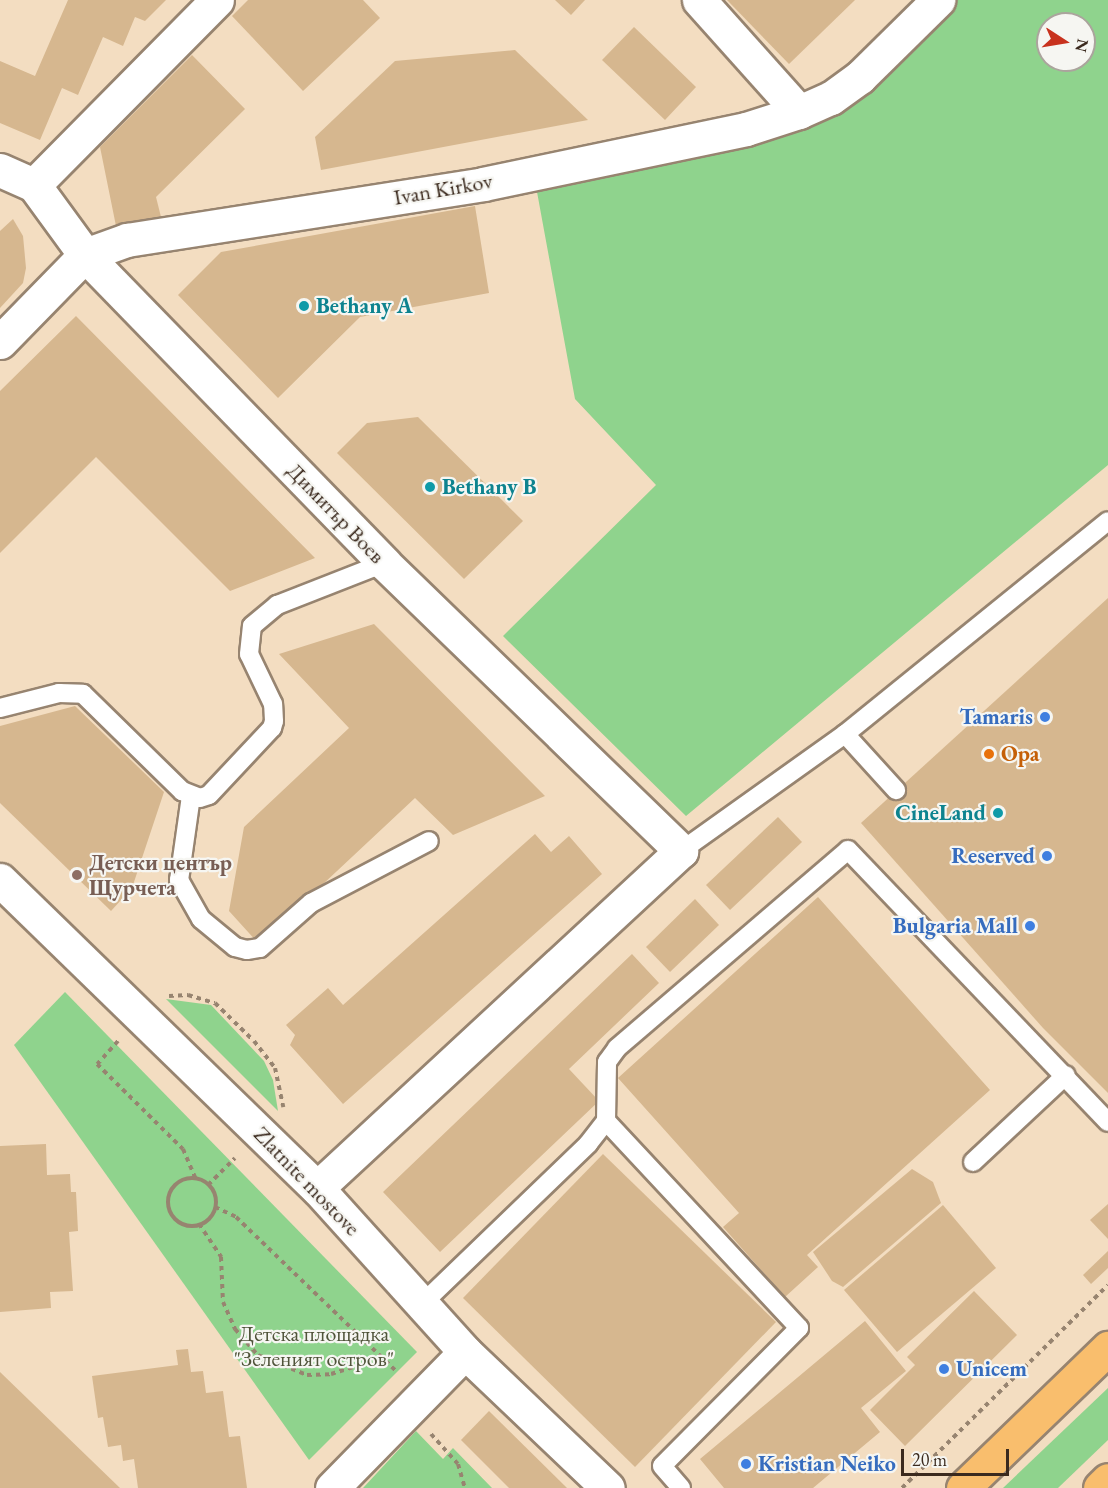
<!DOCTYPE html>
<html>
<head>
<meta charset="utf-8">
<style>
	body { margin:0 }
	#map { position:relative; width:1108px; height:1488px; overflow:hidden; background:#f3ddc1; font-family:"EB Garamond",serif }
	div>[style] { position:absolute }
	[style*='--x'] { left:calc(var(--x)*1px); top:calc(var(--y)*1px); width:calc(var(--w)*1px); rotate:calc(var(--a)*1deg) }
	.green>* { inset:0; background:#8fd38d }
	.building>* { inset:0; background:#d6b78f }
	.path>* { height:4px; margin-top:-2px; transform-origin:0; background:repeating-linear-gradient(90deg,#978470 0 4.5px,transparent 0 9px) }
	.path>.ring { margin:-2px; padding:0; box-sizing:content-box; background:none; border:4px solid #978470; border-radius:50% }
	.roads { filter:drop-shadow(2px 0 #978470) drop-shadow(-2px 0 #978470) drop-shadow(0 2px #978470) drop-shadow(0 -2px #978470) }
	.lane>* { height:18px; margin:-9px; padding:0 9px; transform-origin:9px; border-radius:9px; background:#fff }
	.street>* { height:33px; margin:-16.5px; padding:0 16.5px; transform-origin:16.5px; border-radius:16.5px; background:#fff }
	.primary>* { height:33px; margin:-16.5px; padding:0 16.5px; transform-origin:16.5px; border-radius:16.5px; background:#f9be6d }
	.dots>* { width:16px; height:16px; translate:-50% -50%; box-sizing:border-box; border:3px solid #f6f6f2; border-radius:50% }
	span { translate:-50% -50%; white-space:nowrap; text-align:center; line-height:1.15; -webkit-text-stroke:4.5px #f6f6f2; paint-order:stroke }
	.street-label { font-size:22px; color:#3b2a1e }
	.culture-label { font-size:22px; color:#0d838f; font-weight:700 }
	.left { translate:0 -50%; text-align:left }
	.right { translate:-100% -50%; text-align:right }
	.shop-label { font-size:22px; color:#366cbe; font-weight:700 }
	.food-label { font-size:22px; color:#c56008; font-weight:700 }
	.education-label { font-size:22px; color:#785e54; font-weight:700 }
	.park-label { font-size:22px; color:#50543a }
	.north { position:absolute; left:1036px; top:12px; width:60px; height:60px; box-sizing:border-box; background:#f6f6f2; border:2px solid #aba49d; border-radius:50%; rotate:102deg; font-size:16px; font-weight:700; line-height:24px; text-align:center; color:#3b2a1e }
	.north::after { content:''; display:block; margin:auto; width:21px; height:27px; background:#c8321e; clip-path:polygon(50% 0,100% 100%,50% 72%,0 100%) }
	.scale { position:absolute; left:901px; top:1449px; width:108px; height:27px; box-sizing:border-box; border:3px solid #3b2a1e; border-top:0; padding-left:8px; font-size:18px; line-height:21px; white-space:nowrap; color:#3b2a1e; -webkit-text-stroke:4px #f6f6f2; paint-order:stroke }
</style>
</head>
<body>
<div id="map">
	<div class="green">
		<div style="clip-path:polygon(evenodd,954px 0,1108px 0,1108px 465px,686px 816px,503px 636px,656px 485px,575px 399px,535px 181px,779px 135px,848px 106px,954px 0,1048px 24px,1084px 24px,1084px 60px,1048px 60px,1048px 24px)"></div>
		<div style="clip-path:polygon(65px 992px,417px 1352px,309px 1460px,14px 1045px)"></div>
		<div style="clip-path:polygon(166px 999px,211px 1005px,264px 1061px,273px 1080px,278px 1111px)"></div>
		<div style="clip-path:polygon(1108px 1388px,1108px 1440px,1058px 1488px,1003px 1488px)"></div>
		<div style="clip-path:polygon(416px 1431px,443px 1459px,453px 1448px,492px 1488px,363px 1488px)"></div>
	</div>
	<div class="building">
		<div style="clip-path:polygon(68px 0,166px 0,145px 21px,135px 17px,123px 46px,103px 37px,78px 95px,62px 88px,40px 140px,0 123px,0 61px,35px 76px)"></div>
		<div style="clip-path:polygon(248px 0,363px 0,380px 18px,303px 91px,232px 16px)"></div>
		<div style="clip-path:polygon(555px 0,585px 0,571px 15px)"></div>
		<div style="clip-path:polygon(727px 0,855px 0,789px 64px)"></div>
		<div style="clip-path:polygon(634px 27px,696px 87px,665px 120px,602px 60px)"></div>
		<div style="clip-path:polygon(515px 50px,588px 120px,321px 170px,315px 137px,395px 61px)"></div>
		<div style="clip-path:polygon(192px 55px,245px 109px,156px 197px,161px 217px,116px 226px,100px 147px)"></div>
		<div style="clip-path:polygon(475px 206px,489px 293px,360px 317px,278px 398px,178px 295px,221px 252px)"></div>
		<div style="clip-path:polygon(13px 219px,23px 236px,26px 268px,23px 283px,0 308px,0 231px)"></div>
		<div style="clip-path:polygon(76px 316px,315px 558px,230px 591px,96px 457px,0 553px,0 391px)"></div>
		<div style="clip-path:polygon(418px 417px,523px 521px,464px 579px,337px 453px,367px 423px)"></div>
		<div style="clip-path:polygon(1108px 598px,1108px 1093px,1043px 1028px,861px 823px)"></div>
		<div style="clip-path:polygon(374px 624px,545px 796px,453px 835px,415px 798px,259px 944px,229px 911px,244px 827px,349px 728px,279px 654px)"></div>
		<div style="clip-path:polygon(75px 706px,164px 792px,132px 888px,111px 911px,0 803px,0 726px)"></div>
		<div style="clip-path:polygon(778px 817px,802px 842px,730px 910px,706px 885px)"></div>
		<div style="clip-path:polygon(535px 834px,551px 852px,569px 836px,602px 874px,343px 1104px,290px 1045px,295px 1035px,286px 1025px,328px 988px,343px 1005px)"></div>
		<div style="clip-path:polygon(818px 897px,990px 1090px,807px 1255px,818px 1267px,785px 1297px,723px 1227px,739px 1213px,618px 1078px)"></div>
		<div style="clip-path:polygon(695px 899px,719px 925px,670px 972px,646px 947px)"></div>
		<div style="clip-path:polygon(632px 954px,659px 983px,569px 1069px,599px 1101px,440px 1252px,383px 1192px)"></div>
		<div style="clip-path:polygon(46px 1144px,47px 1175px,70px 1174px,71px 1192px,76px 1192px,78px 1231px,69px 1232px,73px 1291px,50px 1292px,51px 1308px,0 1312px,0 1146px)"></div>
		<div style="clip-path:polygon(603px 1154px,776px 1322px,635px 1467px,463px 1298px)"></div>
		<div style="clip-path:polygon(912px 1169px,933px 1182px,941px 1203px,843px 1287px,832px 1281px,813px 1252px)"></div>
		<div style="clip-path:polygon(1108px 1204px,1108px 1239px,1090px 1220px)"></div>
		<div style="clip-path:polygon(943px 1205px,996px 1268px,897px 1352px,844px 1290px)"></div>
		<div style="clip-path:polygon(1108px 1251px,1108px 1268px,1091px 1284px,1083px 1275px)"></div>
		<div style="clip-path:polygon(974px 1291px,1017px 1335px,905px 1446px,870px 1410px,915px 1365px,907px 1357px)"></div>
		<div style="clip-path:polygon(865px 1321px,906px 1371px,861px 1408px,880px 1432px,813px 1488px,724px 1488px,700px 1459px)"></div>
		<div style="clip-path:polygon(188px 1349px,191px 1372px,203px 1371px,206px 1393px,223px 1391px,229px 1437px,240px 1436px,247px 1488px,138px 1488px,134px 1459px,123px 1461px,121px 1445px,108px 1447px,103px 1417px,98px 1418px,92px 1376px,178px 1365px,176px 1350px)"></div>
		<div style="clip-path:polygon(0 1372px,120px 1488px,0 1488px)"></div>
		<div style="clip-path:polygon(489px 1411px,567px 1488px,509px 1488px,461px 1440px)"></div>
	</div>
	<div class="path">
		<div style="--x:169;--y:996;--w:19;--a:-3"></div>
		<div style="--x:188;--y:995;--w:28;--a:17"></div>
		<div style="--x:215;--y:1003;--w:54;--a:44.3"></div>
		<div style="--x:254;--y:1041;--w:34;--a:52"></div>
		<div style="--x:275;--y:1068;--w:40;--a:78"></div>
		<div style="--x:118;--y:1041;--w:31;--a:132"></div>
		<div style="--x:97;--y:1064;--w:121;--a:44.7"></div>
		<div style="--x:183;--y:1149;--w:33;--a:67"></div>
		<div class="ring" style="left:168px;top:1178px;width:44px;height:44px"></div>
		<div style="--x:208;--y:1185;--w:38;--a:-45"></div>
		<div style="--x:215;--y:1207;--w:23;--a:25"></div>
		<div style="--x:236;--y:1217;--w:223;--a:43.9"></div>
		<div style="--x:199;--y:1224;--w:40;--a:56"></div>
		<div style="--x:221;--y:1257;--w:45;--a:87.5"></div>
		<div style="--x:223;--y:1302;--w:30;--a:66"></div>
		<div style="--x:235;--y:1329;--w:35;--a:49"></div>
		<div style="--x:258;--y:1355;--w:53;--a:22.2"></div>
		<div style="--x:307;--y:1375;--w:24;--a:-2"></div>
		<div style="--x:331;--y:1374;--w:53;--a:-17.4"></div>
		<div style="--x:431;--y:1434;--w:40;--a:48"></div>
		<div style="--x:458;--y:1464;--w:25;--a:74"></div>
		<div style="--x:902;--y:1488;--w:289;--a:-44.6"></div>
	</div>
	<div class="roads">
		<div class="lane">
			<div style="--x:0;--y:708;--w:61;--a:-14.3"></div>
			<div style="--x:59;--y:693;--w:24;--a:2"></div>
			<div style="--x:83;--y:694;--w:139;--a:44.4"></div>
			<div style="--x:182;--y:791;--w:19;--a:21"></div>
			<div style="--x:200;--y:798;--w:9;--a:-18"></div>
			<div style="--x:209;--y:795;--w:92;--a:-46.8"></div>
			<div style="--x:272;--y:728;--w:7;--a:-74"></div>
			<div style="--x:274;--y:721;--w:17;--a:-93"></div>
			<div style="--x:273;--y:704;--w:55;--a:-115.6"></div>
			<div style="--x:249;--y:654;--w:28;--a:-84"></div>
			<div style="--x:252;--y:626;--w:33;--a:-40"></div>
			<div style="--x:277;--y:605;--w:115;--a:-21.4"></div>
			<div style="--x:845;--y:734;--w:76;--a:47.7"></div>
			<div style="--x:191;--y:796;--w:85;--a:98.1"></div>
			<div style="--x:179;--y:880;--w:45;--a:60.6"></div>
			<div style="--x:201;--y:919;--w:44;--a:39.5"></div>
			<div style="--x:235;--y:947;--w:12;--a:14"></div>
			<div style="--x:247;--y:950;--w:13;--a:-9"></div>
			<div style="--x:260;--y:948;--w:68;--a:-41.4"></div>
			<div style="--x:311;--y:903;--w:133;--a:-27.7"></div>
			<div style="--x:681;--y:851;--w:201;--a:-35.5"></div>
			<div style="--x:845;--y:734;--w:338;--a:-39"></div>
			<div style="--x:606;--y:1121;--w:283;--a:47"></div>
			<div style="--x:799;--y:1328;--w:194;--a:134.8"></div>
			<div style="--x:662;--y:1466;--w:29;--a:49"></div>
			<div style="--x:973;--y:1162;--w:127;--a:-43.1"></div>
			<div style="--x:422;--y:1304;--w:231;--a:-43.9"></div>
			<div style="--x:588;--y:1144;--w:29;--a:-52"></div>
			<div style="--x:606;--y:1121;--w:59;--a:-89"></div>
			<div style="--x:607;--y:1062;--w:17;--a:-54"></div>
			<div style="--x:617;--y:1048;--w:304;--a:-40.6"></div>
			<div style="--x:848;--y:850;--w:376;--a:46.3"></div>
		</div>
		<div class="street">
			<div style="--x:699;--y:0;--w:150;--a:48.2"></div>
			<div style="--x:0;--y:170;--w:37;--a:24"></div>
			<div style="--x:34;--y:185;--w:87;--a:53.9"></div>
			<div style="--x:85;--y:255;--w:429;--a:45.8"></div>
			<div style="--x:384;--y:563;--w:414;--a:44.1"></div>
			<div style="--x:681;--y:851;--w:496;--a:137.2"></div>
			<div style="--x:34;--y:185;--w:260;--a:-45.3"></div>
			<div style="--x:0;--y:342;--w:122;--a:-45.7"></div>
			<div style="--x:85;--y:255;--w:45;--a:-19.7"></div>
			<div style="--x:127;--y:240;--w:360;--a:-8.9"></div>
			<div style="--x:483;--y:184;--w:269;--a:-11.8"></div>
			<div style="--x:746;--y:129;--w:56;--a:-17.8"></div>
			<div style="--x:799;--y:112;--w:35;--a:-24"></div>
			<div style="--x:831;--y:98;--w:36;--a:-36"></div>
			<div style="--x:860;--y:77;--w:110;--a:-44.6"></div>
			<div style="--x:0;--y:880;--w:442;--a:44.2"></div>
			<div style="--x:317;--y:1188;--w:221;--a:47.9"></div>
			<div style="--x:465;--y:1352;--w:197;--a:43.6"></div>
			<div style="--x:332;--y:1488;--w:190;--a:-45.6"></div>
		</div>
		<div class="primary">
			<div style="--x:963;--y:1488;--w:202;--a:-44"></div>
			<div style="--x:1100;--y:1488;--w:11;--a:-45"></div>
		</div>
	</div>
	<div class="dots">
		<div style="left:304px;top:306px;background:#0f9aa8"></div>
		<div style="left:430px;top:487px;background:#0f9aa8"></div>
		<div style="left:1045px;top:717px;background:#3f7fe0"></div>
		<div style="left:989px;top:754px;background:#e8710a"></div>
		<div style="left:998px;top:813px;background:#0f9aa8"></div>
		<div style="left:1047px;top:856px;background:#3f7fe0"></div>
		<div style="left:77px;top:875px;background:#8d6e63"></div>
		<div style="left:1030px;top:926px;background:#3f7fe0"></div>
		<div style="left:944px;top:1369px;background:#3f7fe0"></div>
		<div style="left:746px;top:1464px;background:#3f7fe0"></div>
	</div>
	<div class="street-label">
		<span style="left:443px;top:189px;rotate:-10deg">Ivan Kirkov</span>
		<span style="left:336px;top:513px;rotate:46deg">Димитър Воев</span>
		<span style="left:307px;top:1181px;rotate:46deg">Zlatnite mostove</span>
	</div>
	<div class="culture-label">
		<span class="left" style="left:316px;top:306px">Bethany A</span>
		<span class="left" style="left:442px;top:487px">Bethany B</span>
		<span class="right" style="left:986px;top:813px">CineLand</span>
	</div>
	<div class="shop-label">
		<span class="right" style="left:1033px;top:717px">Tamaris</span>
		<span class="right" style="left:1035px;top:856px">Reserved</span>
		<span class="right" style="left:1018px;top:926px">Bulgaria Mall</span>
		<span class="left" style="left:956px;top:1369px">Unicem</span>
		<span class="left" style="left:758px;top:1464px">Kristian Neiko</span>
	</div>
	<div class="food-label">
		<span class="left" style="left:1001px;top:754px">Opa</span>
	</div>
	<div class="education-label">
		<span class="left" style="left:89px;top:875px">Детски център<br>Щурчета</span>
	</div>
	<div class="park-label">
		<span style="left:314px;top:1346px">Детска площадка<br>"Зеленият остров"</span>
	</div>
	<div class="north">N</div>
	<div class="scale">20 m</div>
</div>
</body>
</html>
